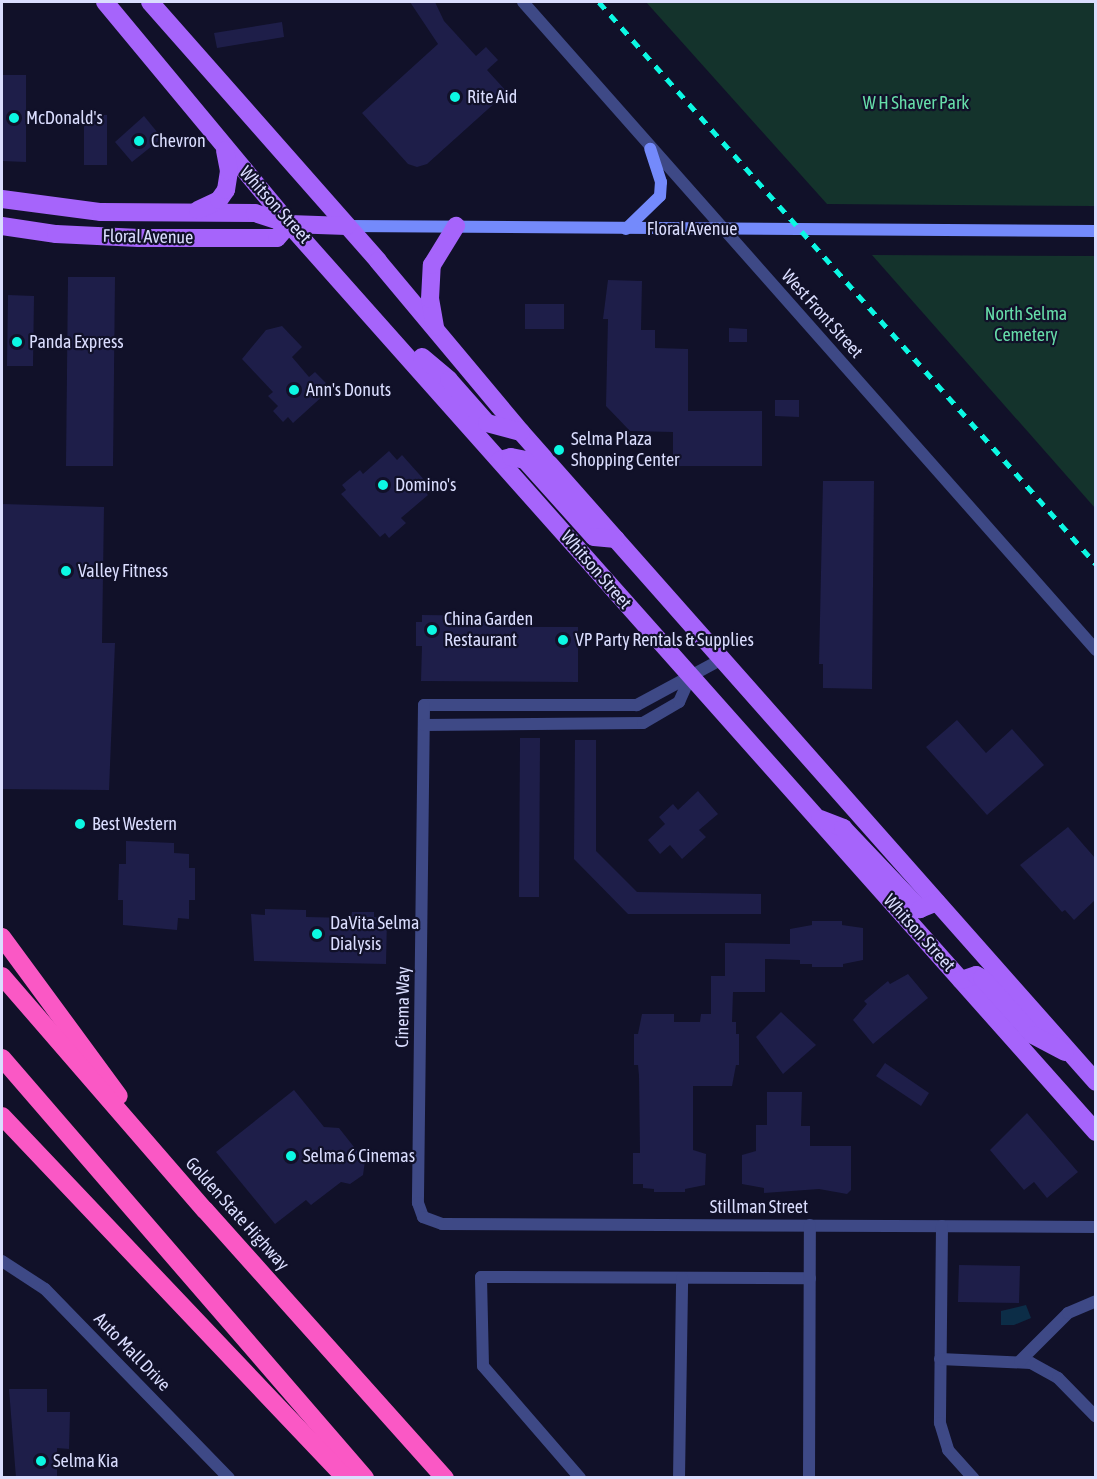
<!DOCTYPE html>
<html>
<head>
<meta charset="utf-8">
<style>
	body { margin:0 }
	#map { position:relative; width:1097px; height:1479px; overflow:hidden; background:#111129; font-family:"Asap Condensed",sans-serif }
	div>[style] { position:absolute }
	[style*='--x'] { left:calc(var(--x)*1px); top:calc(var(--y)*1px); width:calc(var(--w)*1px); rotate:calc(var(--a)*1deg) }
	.green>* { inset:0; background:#14332c }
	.water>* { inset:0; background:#0c2d47 }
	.building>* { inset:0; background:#1e1e49 }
	.street>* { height:12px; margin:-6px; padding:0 6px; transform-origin:6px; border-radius:6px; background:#3e4986 }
	.secondary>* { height:12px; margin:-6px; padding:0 6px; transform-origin:6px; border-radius:6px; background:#748afb }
	.primary>* { height:18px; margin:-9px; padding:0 9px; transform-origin:9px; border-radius:9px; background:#a664fb }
	.highway>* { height:18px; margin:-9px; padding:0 9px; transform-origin:9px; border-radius:9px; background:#fa58c5 }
	.rail>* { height:4.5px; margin-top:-2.25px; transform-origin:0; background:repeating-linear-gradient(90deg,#0cf8e3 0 9px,transparent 0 17px) }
	.dots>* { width:16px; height:16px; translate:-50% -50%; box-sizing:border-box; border:3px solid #111129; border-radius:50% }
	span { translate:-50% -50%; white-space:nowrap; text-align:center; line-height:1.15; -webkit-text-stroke:4.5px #111129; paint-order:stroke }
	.poi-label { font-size:18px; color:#daddfe }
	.left { translate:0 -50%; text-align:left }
	.park-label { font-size:18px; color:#66dda9 }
	.street-label { font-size:18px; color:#daddfe }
	.frame { position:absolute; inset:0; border:3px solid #daddfe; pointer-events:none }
</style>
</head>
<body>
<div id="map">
	<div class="green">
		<div style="clip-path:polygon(646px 2px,1095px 2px,1095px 206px,827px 204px)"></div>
		<div style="clip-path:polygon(872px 255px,1095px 256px,1095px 508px)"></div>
	</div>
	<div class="water">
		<div style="clip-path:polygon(1026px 1305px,1031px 1318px,1014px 1325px,1001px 1325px,1001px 1311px)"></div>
	</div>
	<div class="building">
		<div style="clip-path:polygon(410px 2px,435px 2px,444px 21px,476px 56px,486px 47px,498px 60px,487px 70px,507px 92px,427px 164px,417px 167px,408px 164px,362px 113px,438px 44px)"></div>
		<div style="clip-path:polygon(282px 22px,284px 37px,217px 48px,214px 33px)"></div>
		<div style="clip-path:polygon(2px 75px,26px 75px,26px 162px,2px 161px)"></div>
		<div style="clip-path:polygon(84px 115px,107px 115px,107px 165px,84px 165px)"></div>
		<div style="clip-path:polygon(144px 116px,162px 138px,132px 162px,115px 142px)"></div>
		<div style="clip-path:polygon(68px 277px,115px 277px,113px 466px,66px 466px)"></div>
		<div style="clip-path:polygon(608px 280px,642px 281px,641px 330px,655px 330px,655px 348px,688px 349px,688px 411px,762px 411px,762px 466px,673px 466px,673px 432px,630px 431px,606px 406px,608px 319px,603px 319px)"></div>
		<div style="clip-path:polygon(8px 295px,34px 296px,33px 366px,7px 366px)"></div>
		<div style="clip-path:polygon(525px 304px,564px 304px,564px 329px,525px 329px)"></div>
		<div style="clip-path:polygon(282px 326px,302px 347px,292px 357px,309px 377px,315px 372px,326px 383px,320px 389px,325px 394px,293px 423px,288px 417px,283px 422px,273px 411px,278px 406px,268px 396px,273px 392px,242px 359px,266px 330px)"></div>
		<div style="clip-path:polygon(729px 328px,747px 329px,747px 342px,729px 342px)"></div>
		<div style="clip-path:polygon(775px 400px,799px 400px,799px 417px,775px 416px)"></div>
		<div style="clip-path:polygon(389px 451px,397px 460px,402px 455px,427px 483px,421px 487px,428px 495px,401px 518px,406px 523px,389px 538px,385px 533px,380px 537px,341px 494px,346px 490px,342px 485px,360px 470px,363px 474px)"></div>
		<div style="clip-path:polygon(823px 481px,874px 481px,872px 689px,823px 688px,823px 664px,819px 664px)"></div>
		<div style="clip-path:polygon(2px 504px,104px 507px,102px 643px,115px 643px,109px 790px,2px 789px)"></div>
		<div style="clip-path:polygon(422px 615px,498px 616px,498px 627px,578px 627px,578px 682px,421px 681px,422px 646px,416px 646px,416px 622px,422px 622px)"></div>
		<div style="clip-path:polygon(957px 720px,986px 753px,1012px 729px,1044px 765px,987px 815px,926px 747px)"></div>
		<div style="clip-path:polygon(520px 738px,540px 738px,539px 897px,519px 897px)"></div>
		<div style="clip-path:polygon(575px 740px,596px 740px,596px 851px,637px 892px,761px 894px,761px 914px,628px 914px,574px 859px)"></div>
		<div style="clip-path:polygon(698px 791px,718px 814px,699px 830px,706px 837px,682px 859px,670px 845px,660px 854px,648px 840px,665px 824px,659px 817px,673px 804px,678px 810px)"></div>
		<div style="clip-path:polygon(1068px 827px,1095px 858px,1095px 900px,1074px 920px,1065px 910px,1062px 912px,1020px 865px)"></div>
		<div style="clip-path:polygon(126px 841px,174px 843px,174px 853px,189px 854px,189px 868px,195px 868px,195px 900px,189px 900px,189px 919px,178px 918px,177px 930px,123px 925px,123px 900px,118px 900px,119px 864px,126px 864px)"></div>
		<div style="clip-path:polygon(265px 909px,306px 910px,306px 917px,351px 918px,352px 912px,374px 912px,374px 917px,387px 918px,386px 964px,254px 961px,251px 914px,265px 915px)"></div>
		<div style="clip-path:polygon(812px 921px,842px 921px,842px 925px,863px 928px,863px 960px,843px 964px,843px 967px,812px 967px,812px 964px,800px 964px,800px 960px,765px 959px,765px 992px,733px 992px,732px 1022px,736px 1022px,736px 1034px,739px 1034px,739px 1065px,736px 1065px,732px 1086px,693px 1086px,693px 1150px,706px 1154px,705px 1185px,685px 1189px,685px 1192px,654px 1192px,654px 1189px,643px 1188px,643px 1184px,633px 1184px,633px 1153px,640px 1153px,639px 1076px,638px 1065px,634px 1065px,634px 1034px,638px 1034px,642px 1014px,674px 1014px,674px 1022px,700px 1022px,701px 1014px,711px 1014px,711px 976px,725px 976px,725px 943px,790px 944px,790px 929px,812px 925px)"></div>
		<div style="clip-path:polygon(908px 974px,928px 998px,873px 1044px,853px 1020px,867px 1004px,864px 1001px,888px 981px,890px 984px)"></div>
		<div style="clip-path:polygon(781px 1012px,816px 1045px,783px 1074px,756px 1037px)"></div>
		<div style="clip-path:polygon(885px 1063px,929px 1093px,921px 1106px,876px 1076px)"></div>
		<div style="clip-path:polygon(294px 1090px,324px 1127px,339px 1128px,365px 1161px,363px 1175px,350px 1184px,341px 1182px,311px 1205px,306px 1200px,275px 1224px,216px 1152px)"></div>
		<div style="clip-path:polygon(767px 1092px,802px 1092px,801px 1126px,810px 1126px,810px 1146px,851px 1146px,851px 1190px,847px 1194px,819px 1189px,764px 1193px,764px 1188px,742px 1184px,742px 1155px,756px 1151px,756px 1125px,767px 1125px)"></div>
		<div style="clip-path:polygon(1027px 1113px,1078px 1172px,1047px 1198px,1034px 1182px,1024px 1190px,990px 1150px)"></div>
		<div style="clip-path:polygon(959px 1265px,1020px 1266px,1019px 1303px,958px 1302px)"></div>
		<div style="clip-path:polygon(9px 1389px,47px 1389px,47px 1412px,70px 1412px,69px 1449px,57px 1448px,57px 1478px,16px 1478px)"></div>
	</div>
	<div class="street">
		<div style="--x:523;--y:2;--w:865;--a:48.51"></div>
		<div style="--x:722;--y:659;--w:97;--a:151.6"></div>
		<div style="--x:637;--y:705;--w:213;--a:180"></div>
		<div style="--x:424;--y:705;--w:498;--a:90.7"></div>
		<div style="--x:418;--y:1203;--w:15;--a:70"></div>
		<div style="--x:423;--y:1217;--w:20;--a:20"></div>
		<div style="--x:442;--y:1224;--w:654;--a:0.26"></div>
		<div style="--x:424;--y:725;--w:219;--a:-0.5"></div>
		<div style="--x:643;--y:723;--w:42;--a:-30.3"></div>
		<div style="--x:679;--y:702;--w:27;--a:-66"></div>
		<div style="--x:942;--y:1226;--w:197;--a:90.6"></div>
		<div style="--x:940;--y:1423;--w:28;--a:73"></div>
		<div style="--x:948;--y:1450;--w:38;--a:48"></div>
		<div style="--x:2;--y:1261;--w:51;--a:33.1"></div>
		<div style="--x:45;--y:1289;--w:264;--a:45.8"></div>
		<div style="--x:940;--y:1359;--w:91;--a:2.5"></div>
		<div style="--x:1031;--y:1363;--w:31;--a:29"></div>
		<div style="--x:1058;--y:1378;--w:54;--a:45.7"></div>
		<div style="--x:1020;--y:1361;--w:68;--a:-45"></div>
		<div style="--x:1068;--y:1313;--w:30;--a:-23"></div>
		<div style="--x:580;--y:1478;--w:148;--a:-130.9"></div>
		<div style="--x:483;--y:1366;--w:89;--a:-91.3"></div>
		<div style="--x:481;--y:1277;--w:329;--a:0.2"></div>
		<div style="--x:679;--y:1478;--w:200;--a:-89.1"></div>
		<div style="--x:809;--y:1478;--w:253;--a:-89.8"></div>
	</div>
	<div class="secondary">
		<div style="--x:347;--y:226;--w:749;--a:0.38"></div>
		<div style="--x:626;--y:229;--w:47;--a:-44.1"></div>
		<div style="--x:660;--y:196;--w:14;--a:-86"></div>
		<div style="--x:661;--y:182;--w:35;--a:-108"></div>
	</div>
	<div class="primary">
		<div style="--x:105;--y:2;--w:288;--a:50.3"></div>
		<div style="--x:289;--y:224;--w:1215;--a:48.37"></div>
		<div style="--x:150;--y:2;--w:345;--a:48.6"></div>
		<div style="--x:378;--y:261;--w:223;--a:50.1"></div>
		<div style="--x:521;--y:432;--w:868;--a:48.5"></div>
		<div style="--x:2;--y:199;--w:100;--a:7.5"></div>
		<div style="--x:101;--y:212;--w:154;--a:0.4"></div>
		<div style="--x:255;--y:213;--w:36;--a:18"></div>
		<div style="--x:289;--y:224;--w:58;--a:2"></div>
		<div style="--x:198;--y:210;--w:23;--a:-25"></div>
		<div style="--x:219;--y:200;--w:12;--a:-55"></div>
		<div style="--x:226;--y:190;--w:19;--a:-81"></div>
		<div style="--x:229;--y:171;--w:21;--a:-101"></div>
		<div style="--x:2;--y:226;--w:55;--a:8.4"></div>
		<div style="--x:56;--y:234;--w:83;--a:2.8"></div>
		<div style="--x:139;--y:238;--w:138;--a:0"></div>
		<div style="--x:277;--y:238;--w:18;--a:-49"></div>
		<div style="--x:435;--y:327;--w:28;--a:-100"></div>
		<div style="--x:430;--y:299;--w:34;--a:-87"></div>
		<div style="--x:432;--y:265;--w:46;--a:-58.4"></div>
		<div style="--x:422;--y:357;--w:35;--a:40"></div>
		<div style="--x:449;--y:380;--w:57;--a:48.5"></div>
		<div style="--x:487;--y:423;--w:35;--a:15"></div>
		<div style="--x:500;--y:460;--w:11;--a:-15"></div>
		<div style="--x:511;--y:457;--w:14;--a:12"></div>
		<div style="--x:525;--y:460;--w:103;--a:48.1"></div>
		<div style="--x:594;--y:537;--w:22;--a:5"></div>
		<div style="--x:820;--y:819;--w:25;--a:21"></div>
		<div style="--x:843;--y:828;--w:112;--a:46.5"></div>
		<div style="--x:920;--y:909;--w:18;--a:-22"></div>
		<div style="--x:961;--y:980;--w:16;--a:-18"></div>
		<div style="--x:976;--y:975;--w:7;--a:27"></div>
		<div style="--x:982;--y:978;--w:76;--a:48.2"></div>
		<div style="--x:1033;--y:1035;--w:36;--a:28"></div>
	</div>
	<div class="highway">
		<div style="--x:2;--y:937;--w:197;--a:53.7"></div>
		<div style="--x:2;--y:976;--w:310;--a:49.1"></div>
		<div style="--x:205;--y:1210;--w:360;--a:48.2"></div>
		<div style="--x:2;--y:1058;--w:555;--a:49.16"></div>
		<div style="--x:2;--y:1116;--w:499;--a:46.5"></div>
	</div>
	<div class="rail">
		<div style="--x:599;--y:2;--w:750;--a:48.51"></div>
	</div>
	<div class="dots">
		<div style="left:455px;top:97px;background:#0cf8e3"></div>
		<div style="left:14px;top:118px;background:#0cf8e3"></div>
		<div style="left:139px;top:141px;background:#0cf8e3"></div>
		<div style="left:17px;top:342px;background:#0cf8e3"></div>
		<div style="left:294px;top:390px;background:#0cf8e3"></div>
		<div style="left:559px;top:450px;background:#0cf8e3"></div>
		<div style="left:383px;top:485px;background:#0cf8e3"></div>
		<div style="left:66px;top:571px;background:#0cf8e3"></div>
		<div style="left:432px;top:630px;background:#0cf8e3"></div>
		<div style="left:563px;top:640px;background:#0cf8e3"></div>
		<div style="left:80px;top:824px;background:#0cf8e3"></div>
		<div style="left:317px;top:934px;background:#0cf8e3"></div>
		<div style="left:291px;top:1156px;background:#0cf8e3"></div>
		<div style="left:41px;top:1461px;background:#0cf8e3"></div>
	</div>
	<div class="poi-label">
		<span class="left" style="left:467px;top:97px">Rite Aid</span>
		<span class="left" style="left:26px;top:118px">McDonald's</span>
		<span class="left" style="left:151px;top:141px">Chevron</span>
		<span class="left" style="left:29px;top:342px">Panda Express</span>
		<span class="left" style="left:306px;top:390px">Ann's Donuts</span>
		<span class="left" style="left:571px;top:450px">Selma Plaza<br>Shopping Center</span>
		<span class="left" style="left:395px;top:485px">Domino's</span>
		<span class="left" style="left:78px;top:571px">Valley Fitness</span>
		<span class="left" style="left:444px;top:630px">China Garden<br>Restaurant</span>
		<span class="left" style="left:575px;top:640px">VP Party Rentals &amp; Supplies</span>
		<span class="left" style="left:92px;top:824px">Best Western</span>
		<span class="left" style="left:330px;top:934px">DaVita Selma<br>Dialysis</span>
		<span class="left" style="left:303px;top:1156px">Selma 6 Cinemas</span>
		<span class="left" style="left:53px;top:1461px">Selma Kia</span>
	</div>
	<div class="park-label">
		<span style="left:916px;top:103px">W H Shaver Park</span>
		<span style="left:1026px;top:325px">North Selma<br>Cemetery</span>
	</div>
	<div class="street-label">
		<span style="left:275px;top:205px;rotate:48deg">Whitson Street</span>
		<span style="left:692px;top:229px">Floral Avenue</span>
		<span style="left:148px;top:237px;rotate:1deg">Floral Avenue</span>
		<span style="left:822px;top:314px;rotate:48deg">West Front Street</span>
		<span style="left:596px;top:570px;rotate:49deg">Whitson Street</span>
		<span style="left:919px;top:933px;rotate:48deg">Whitson Street</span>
		<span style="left:403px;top:1007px;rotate:-89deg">Cinema Way</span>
		<span style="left:759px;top:1207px">Stillman Street</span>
		<span style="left:237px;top:1214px;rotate:48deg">Golden State Highway</span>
		<span style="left:132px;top:1352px;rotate:46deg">Auto Mall Drive</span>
	</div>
	<div class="frame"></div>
</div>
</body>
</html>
